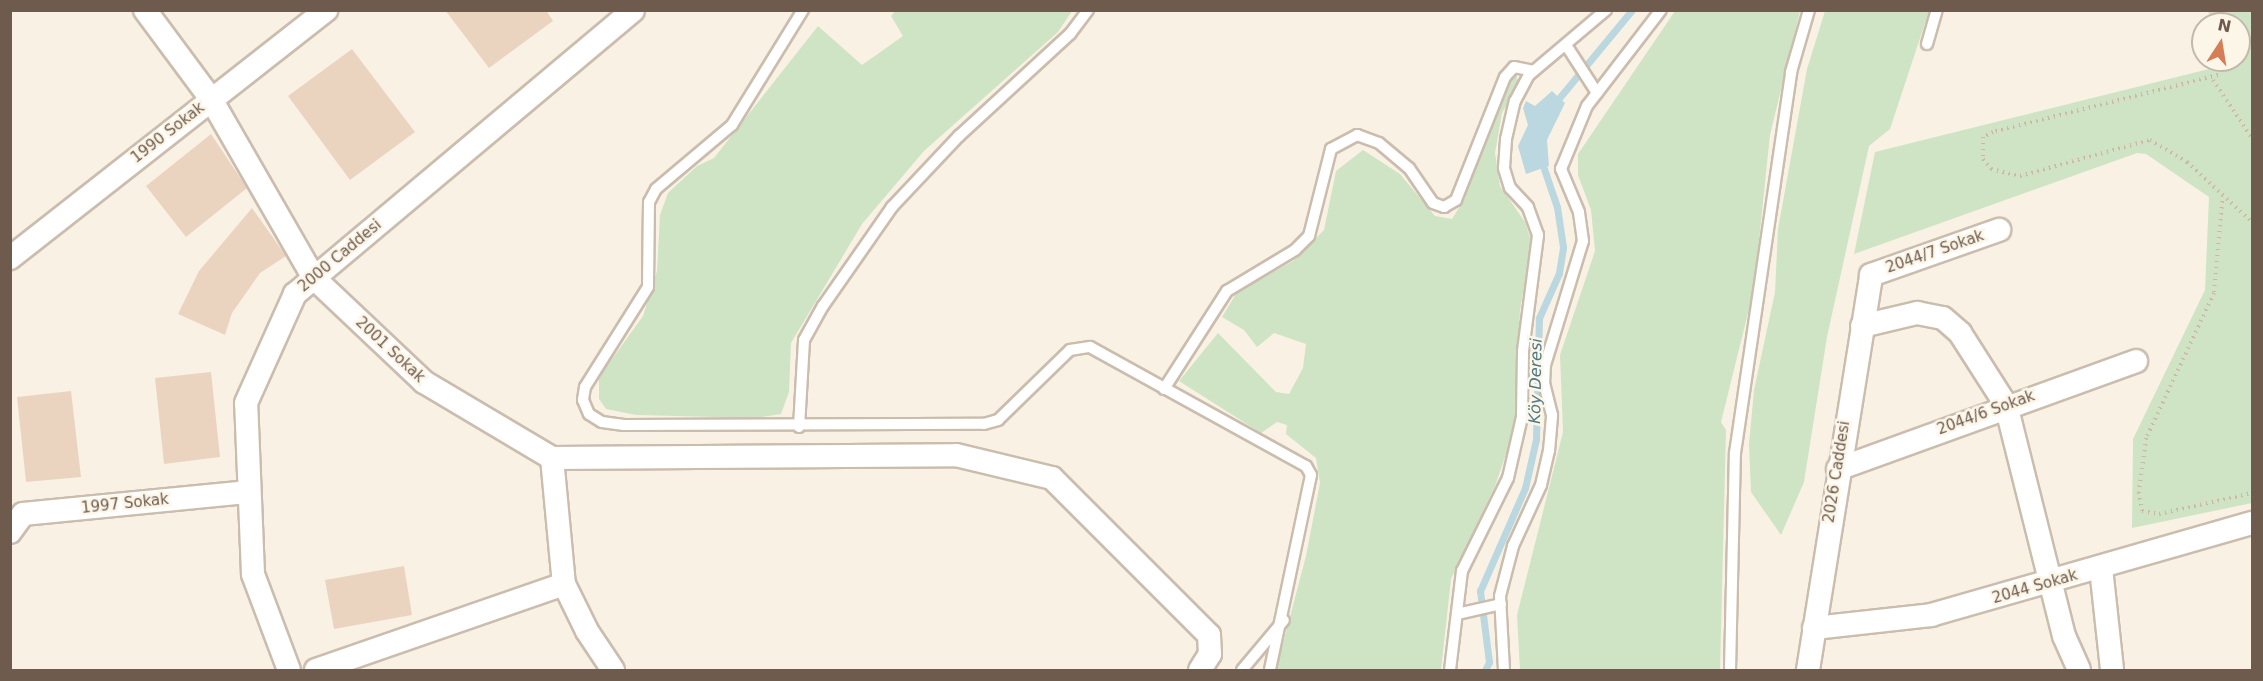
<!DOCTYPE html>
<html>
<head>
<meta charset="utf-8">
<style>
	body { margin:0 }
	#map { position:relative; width:2263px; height:681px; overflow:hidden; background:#f9f2e4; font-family:"DejaVu Sans",sans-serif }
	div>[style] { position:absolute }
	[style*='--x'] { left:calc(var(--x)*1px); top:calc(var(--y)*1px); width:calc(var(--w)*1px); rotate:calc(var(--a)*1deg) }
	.green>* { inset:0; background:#cfe4c4 }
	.water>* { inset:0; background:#bbd7e0 }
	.stream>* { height:7px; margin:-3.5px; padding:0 3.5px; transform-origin:3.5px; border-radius:3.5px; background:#bbd7e0 }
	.building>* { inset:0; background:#ebd4bf }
	.path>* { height:4px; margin-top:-2px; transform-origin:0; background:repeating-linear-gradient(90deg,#cfb7a2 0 1.5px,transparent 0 6px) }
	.roads { filter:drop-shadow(2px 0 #cbbdae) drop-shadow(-2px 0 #cbbdae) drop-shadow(0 2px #cbbdae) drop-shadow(0 -2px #cbbdae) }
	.service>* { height:10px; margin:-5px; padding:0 5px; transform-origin:5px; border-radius:5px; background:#fff }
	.minor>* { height:22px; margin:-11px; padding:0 11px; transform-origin:11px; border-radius:11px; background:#fff }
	span { translate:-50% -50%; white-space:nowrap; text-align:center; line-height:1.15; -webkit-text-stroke:5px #fcf6e9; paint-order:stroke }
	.street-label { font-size:15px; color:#6e5b4d }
	.water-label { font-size:16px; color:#4c7885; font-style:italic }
	.frame { position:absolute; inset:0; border:12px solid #6e5b4d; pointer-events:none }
	.north { position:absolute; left:2191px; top:12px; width:60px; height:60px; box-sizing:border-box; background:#fcf6e9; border:2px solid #c3b8ab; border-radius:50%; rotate:12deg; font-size:16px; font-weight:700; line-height:24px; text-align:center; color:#6e5b4d }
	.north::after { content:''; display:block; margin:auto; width:21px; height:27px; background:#d47d57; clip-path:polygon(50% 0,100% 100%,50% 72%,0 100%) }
</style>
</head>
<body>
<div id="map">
	<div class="green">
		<div style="clip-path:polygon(895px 11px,1072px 11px,1058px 32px,924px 151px,862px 224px,791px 343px,789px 392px,781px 414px,755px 418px,636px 415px,606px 409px,599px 399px,599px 377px,643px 316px,657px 271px,660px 215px,668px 193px,697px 166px,714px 158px,818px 26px,862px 65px,903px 36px,891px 16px)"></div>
		<div style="clip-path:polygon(1675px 11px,1800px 11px,1770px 135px,1754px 289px,1721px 422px,1726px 430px,1720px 670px,1520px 670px,1517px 615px,1563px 432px,1560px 355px,1595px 251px,1591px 210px,1578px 175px,1578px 154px)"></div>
		<div style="clip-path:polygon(1825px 11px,1929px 11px,1890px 129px,1869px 146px,1827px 337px,1804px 482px,1781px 535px,1751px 492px,1749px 444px,1754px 390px,1775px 292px,1778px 229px,1807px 69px)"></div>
		<div style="clip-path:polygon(2208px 11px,2252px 11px,2252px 503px,2132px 528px,2133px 439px,2205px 290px,2209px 197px,2146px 154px,2137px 153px,1854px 254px,1875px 152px,2225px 65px,2224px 60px,2239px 60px,2239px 24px,2212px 24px)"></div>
		<div style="clip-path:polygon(1516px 75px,1519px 84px,1502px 113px,1495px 153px,1500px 186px,1525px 222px,1532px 244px,1520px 310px,1515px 428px,1495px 486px,1451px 579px,1441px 670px,1276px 670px,1306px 556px,1320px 483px,1316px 458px,1286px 434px,1287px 425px,1277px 422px,1261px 433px,1179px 381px,1218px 333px,1276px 392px,1289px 394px,1303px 368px,1306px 344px,1274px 333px,1257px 347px,1244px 330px,1222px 317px,1237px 292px,1293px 261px,1324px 230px,1336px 171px,1363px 150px,1400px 174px,1435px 216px,1452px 219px,1465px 198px,1477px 152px,1505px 89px)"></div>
	</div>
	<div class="water">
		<div style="clip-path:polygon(1552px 91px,1565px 103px,1547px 140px,1549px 166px,1526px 174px,1518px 146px,1528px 125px,1523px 108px,1526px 101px,1535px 106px)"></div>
	</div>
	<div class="stream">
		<div style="--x:1555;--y:103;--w:121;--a:-50.4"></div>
		<div style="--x:1485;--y:670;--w:9;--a:-63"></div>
		<div style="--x:1489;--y:662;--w:72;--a:-97.2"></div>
		<div style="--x:1480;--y:591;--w:112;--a:-66.4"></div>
		<div style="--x:1525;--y:488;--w:50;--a:-77.3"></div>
		<div style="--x:1536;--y:439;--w:121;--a:-88.6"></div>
		<div style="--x:1539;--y:318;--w:49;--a:-66"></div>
		<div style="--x:1559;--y:273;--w:26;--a:-81"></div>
		<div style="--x:1563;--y:247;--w:40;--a:-98.5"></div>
		<div style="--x:1557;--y:207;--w:50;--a:-108.8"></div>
	</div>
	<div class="building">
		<div style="clip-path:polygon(445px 10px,546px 10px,553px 21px,489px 68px)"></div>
		<div style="clip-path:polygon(352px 49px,415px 132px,350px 180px,288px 96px)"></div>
		<div style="clip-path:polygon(211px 134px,247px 188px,186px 237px,146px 186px)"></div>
		<div style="clip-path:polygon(252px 208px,286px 256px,260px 273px,232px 313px,225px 335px,178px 314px,199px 271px)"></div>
		<div style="clip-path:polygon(211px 372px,220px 457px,164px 464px,155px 378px)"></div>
		<div style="clip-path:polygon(71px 391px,81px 477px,26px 482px,17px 397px)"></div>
		<div style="clip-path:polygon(404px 566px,412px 615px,334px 629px,325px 580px)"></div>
	</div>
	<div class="path">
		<div style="--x:2218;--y:75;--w:232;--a:165.8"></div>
		<div style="--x:1993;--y:132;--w:11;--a:153"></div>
		<div style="--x:1983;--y:137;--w:22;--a:90"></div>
		<div style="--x:1983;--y:159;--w:13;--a:51"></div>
		<div style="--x:1991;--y:169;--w:30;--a:14"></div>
		<div style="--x:2020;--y:176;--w:135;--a:-15.5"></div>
		<div style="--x:2150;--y:140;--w:43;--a:30.7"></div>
		<div style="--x:2187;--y:162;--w:88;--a:42.7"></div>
		<div style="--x:2213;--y:80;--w:70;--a:56.1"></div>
		<div style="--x:2222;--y:201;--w:92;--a:95"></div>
		<div style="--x:2214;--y:293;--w:160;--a:115.1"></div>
		<div style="--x:2146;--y:438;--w:54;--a:97.4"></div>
		<div style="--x:2139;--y:492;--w:19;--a:81"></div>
		<div style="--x:2142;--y:511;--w:17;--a:10"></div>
		<div style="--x:2159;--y:514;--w:95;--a:-12.7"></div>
	</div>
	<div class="roads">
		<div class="service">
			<div style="--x:803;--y:10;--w:135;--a:121.7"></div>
			<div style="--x:732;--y:125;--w:99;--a:139.9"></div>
			<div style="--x:656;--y:189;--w:15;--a:118"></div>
			<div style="--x:649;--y:202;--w:85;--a:90.7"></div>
			<div style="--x:648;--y:287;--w:118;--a:122.2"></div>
			<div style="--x:585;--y:387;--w:13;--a:99"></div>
			<div style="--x:583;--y:400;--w:15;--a:67"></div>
			<div style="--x:589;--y:414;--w:15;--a:32"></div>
			<div style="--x:602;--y:422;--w:22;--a:8"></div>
			<div style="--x:624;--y:425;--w:360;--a:-0.2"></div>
			<div style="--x:984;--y:424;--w:15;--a:-16"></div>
			<div style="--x:998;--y:420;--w:100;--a:-44.2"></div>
			<div style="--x:1070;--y:350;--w:20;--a:-9"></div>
			<div style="--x:1090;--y:347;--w:247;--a:28.9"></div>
			<div style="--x:1306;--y:466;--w:10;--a:61"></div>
			<div style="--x:1311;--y:475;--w:199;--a:101.9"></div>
			<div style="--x:1927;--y:44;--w:35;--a:-74"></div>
			<div style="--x:1566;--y:45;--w:57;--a:57.1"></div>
			<div style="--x:1164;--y:389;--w:117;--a:-57.3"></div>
			<div style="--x:1227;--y:291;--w:79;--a:-31.1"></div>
			<div style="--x:1295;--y:250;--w:20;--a:-45"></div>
			<div style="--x:1309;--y:236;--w:90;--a:-75.8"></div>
			<div style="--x:1331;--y:149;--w:30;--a:-28"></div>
			<div style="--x:1357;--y:135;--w:23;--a:20"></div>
			<div style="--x:1379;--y:143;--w:39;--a:40"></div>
			<div style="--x:1409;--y:168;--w:42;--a:55.6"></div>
			<div style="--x:1433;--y:203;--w:12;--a:20"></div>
			<div style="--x:1444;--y:207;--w:14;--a:-30"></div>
			<div style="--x:1456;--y:200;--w:132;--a:-68.3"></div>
			<div style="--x:1505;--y:77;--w:13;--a:-48"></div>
			<div style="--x:1514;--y:67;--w:20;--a:11"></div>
			<div style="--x:799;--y:427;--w:87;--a:-86.7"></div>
			<div style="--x:804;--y:340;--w:39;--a:-61"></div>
			<div style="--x:823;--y:306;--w:121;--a:-55.1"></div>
			<div style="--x:892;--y:207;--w:98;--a:-46.7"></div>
			<div style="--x:959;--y:136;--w:151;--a:-42.6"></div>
			<div style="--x:1070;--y:34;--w:30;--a:-53"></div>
			<div style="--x:1457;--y:614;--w:45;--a:-12.8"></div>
			<div style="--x:1242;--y:670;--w:65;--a:-50"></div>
			<div style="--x:1450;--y:670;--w:100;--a:-83.1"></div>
			<div style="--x:1462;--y:571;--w:104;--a:-63.7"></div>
			<div style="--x:1508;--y:478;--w:63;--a:-77.1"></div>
			<div style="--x:1522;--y:417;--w:66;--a:-89.1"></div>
			<div style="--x:1523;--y:351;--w:117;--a:-82.6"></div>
			<div style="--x:1538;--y:235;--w:30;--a:-110"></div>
			<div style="--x:1528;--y:207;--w:26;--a:-133"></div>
			<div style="--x:1510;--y:188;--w:21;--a:-107"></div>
			<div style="--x:1504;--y:168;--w:29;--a:-86"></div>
			<div style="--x:1506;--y:139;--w:39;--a:-77"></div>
			<div style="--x:1515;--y:101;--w:30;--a:-62"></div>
			<div style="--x:1529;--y:75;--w:101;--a:-40.2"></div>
			<div style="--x:1504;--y:670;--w:74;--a:-93.1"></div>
			<div style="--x:1500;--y:596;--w:52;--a:-75.4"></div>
			<div style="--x:1513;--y:546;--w:67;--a:-65.3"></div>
			<div style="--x:1541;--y:485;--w:35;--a:-77"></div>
			<div style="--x:1549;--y:451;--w:36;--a:-85"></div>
			<div style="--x:1552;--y:415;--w:32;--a:-104"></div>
			<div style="--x:1544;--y:384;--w:19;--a:-87"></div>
			<div style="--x:1545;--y:365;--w:130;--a:-73"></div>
			<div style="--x:1583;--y:241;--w:29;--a:-98"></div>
			<div style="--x:1579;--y:212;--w:47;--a:-112.7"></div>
			<div style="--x:1561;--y:169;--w:68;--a:-67.6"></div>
			<div style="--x:1587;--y:106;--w:121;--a:-52.4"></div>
			<div style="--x:1730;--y:670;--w:217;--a:-88.7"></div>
			<div style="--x:1735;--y:453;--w:385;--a:-81.6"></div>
			<div style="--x:1791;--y:72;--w:65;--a:-73.8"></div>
		</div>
		<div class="minor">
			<div style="--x:145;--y:10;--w:111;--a:53.4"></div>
			<div style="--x:211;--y:99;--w:207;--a:60.1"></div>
			<div style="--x:314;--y:278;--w:151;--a:43.4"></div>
			<div style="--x:424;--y:382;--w:149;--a:30.7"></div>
			<div style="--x:552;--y:458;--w:127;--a:84.6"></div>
			<div style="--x:564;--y:584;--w:52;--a:63.9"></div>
			<div style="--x:587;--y:631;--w:47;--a:56.3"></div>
			<div style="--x:10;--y:258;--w:402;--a:-38.1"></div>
			<div style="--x:1862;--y:326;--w:57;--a:-13.3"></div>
			<div style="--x:1917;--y:313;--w:26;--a:11"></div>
			<div style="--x:1943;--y:318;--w:23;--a:41"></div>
			<div style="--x:1960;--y:333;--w:85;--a:57.4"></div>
			<div style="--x:2006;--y:405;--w:238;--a:75.9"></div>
			<div style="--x:2064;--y:636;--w:37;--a:66"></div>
			<div style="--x:552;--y:458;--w:404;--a:-0.4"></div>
			<div style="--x:956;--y:455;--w:99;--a:13.5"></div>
			<div style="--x:1052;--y:478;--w:222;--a:45"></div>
			<div style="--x:1209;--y:635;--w:19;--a:87"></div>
			<div style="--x:1210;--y:654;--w:19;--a:122"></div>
			<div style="--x:1838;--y:469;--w:317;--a:-19.9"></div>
			<div style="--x:10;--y:532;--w:22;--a:-54"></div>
			<div style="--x:23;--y:514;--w:227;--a:-5.6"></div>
			<div style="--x:2101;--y:568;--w:103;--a:83.8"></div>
			<div style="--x:1814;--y:628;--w:118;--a:-6.3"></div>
			<div style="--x:1931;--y:615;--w:334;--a:-16"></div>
			<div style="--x:289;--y:670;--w:103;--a:-110.6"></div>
			<div style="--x:253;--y:574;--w:171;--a:-92.3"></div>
			<div style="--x:246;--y:403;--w:120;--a:-65.8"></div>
			<div style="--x:295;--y:294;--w:441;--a:-40"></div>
			<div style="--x:316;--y:670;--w:262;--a:-19.1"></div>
			<div style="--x:1808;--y:670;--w:400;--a:-80.9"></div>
			<div style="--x:1871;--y:275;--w:136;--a:-19.4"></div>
		</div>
	</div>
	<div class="street-label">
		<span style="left:168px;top:133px;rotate:-38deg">1990 Sokak</span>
		<span style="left:1935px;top:252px;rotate:-19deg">2044/7 Sokak</span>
		<span style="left:340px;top:256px;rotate:-40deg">2000 Caddesi</span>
		<span style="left:390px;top:350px;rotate:43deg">2001 Sokak</span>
		<span style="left:1986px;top:413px;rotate:-20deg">2044/6 Sokak</span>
		<span style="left:1837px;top:472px;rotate:-81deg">2026 Caddesi</span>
		<span style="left:125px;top:504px;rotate:-6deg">1997 Sokak</span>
		<span style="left:2035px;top:587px;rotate:-16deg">2044 Sokak</span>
	</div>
	<div class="water-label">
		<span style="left:1536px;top:381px;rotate:-89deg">Köy Deresi</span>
	</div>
	<div class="frame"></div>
	<div class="north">N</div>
</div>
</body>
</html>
